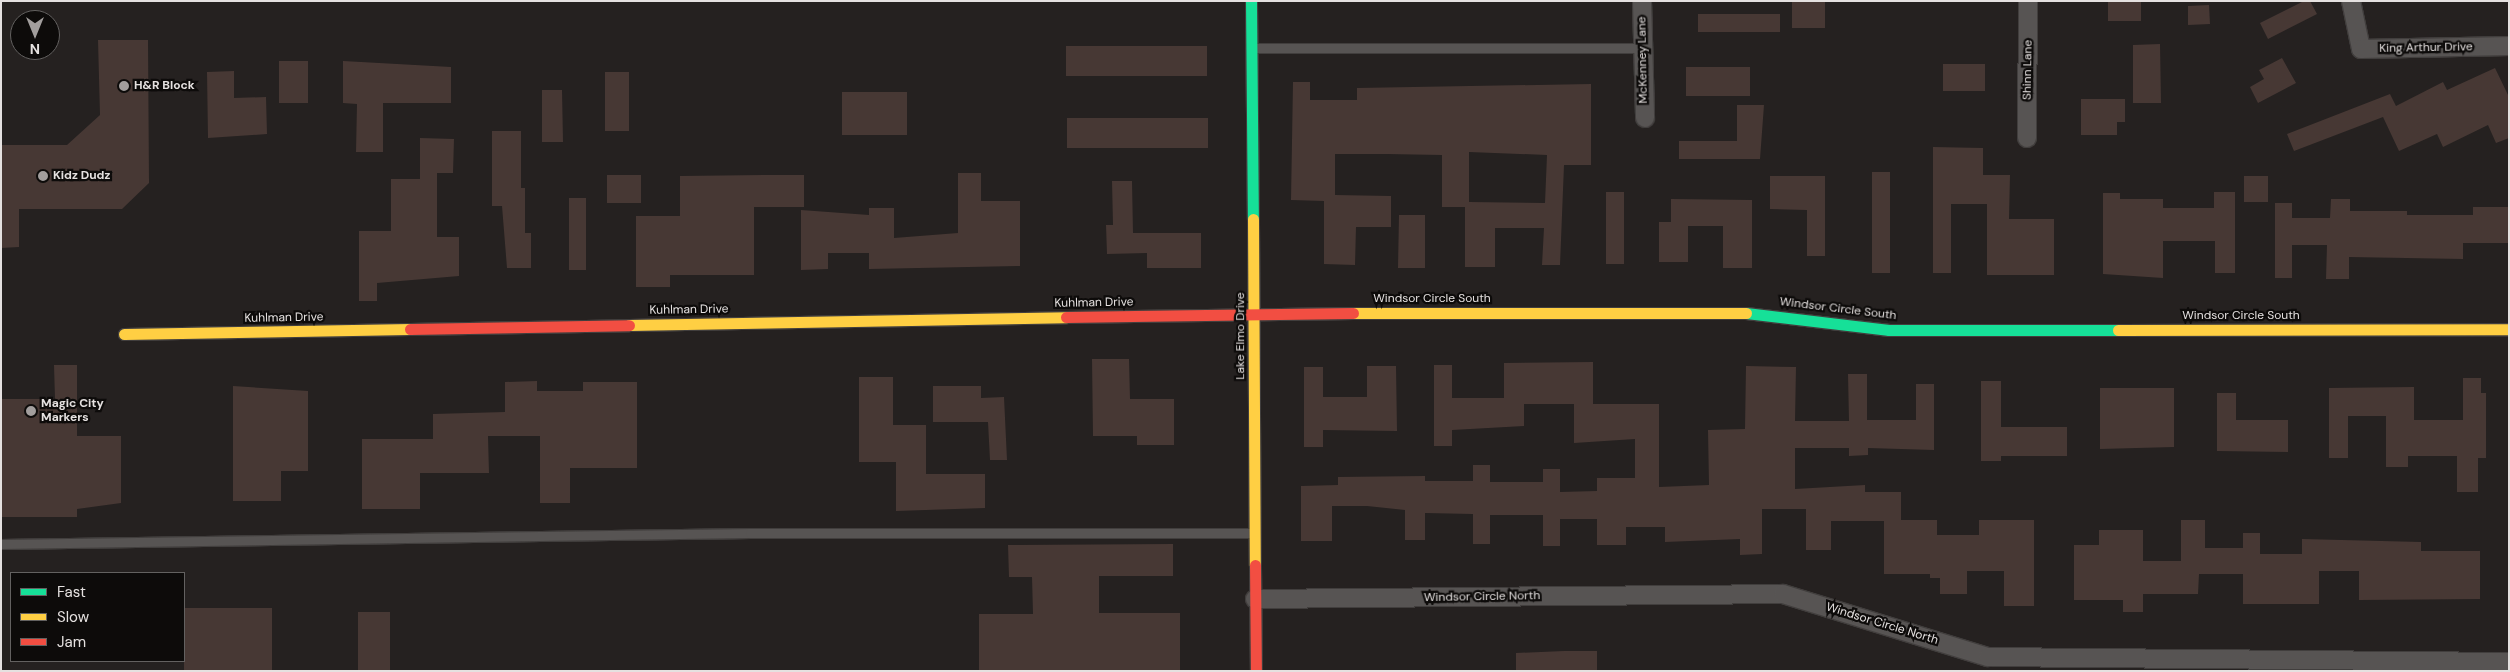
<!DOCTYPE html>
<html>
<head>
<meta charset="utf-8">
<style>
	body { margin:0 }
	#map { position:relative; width:2510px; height:672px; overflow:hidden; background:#252120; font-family:"DM Sans",sans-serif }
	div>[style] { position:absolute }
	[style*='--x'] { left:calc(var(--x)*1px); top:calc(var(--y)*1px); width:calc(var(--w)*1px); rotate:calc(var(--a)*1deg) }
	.building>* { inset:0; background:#473834 }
	.roads { filter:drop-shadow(1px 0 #413e3d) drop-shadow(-1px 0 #413e3d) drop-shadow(0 1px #413e3d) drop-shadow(0 -1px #413e3d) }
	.lane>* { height:9px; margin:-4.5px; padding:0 4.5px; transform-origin:4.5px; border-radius:4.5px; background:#575453 }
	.street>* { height:18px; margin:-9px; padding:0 9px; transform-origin:9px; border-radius:9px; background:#575453 }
	.fast>* { height:11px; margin:-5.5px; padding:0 5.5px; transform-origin:5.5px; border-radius:5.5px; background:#16e098 }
	.slow>* { height:11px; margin:-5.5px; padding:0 5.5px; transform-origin:5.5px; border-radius:5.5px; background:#ffcf43 }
	.jam>* { height:11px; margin:-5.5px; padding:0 5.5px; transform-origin:5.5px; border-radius:5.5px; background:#f24e42 }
	.dots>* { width:14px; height:14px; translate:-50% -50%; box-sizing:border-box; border:2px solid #0d0b0a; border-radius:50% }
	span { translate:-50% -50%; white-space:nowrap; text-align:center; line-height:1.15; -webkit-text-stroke:4.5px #0d0b0a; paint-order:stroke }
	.street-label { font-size:12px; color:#e5e1e0 }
	.poi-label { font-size:12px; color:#e5e1e0; font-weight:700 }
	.left { translate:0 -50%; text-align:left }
	.frame { position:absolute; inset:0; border:2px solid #e5e1e0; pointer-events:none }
	.legend { position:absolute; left:10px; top:572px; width:175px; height:90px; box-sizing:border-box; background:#0d0b0a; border:1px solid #636160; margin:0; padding:6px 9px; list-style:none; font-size:15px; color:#e5e1e0 }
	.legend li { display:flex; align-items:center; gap:10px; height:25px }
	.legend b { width:25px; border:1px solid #636160 }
	.north { position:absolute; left:10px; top:10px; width:50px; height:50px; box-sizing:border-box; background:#0d0b0a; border:1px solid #636160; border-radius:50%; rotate:180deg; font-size:14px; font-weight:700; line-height:20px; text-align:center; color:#e5e1e0 }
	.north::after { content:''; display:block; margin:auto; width:18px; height:22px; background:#a29e9d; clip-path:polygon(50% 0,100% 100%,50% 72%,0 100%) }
</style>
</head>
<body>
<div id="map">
	<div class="building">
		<div style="clip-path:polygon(1792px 1px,1825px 1px,1825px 28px,1792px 28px)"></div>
		<div style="clip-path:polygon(2108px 1px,2141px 1px,2141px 21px,2108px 21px)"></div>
		<div style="clip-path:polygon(2304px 1px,2310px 1px,2317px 14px,2268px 39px,2260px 23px)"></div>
		<div style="clip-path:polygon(2209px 5px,2210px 24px,2188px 25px,2188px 6px)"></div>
		<div style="clip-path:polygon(1698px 14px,1780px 14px,1780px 32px,1698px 32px)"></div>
		<div style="clip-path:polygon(98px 40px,148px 40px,149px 183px,122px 209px,19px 209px,19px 247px,1px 248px,1px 145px,67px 145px,100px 115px)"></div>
		<div style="clip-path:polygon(2160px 44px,2161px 103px,2133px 103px,2133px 45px)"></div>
		<div style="clip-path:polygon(1066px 46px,1207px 46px,1207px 76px,1066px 76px)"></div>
		<div style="clip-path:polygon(2282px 58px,2296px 83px,2258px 103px,2250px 87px,2264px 79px,2259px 70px)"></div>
		<div style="clip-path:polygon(279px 61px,308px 61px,308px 103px,279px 103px)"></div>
		<div style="clip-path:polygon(343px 61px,451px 67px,451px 103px,383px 103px,383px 152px,356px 152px,357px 104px,343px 103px)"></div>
		<div style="clip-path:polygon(1943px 64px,1985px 64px,1985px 91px,1943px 91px)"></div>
		<div style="clip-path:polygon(1686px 67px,1750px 67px,1750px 96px,1686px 96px)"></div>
		<div style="clip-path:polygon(2495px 68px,2509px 97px,2509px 138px,2496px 143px,2488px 125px,2443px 147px,2437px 134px,2399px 151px,2383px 117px,2294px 151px,2287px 134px,2390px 94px,2396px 106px,2443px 82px,2447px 90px)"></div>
		<div style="clip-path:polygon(234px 71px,234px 98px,266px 97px,267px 134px,208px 138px,207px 72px)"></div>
		<div style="clip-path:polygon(605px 72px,629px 72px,629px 131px,605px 131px)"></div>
		<div style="clip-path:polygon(evenodd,1293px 82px,1310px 82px,1310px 100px,1357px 100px,1357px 88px,1591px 84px,1591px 165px,1564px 165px,1560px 265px,1542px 265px,1544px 228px,1495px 228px,1495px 267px,1465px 267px,1465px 207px,1442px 207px,1442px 155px,1387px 154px,1335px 154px,1335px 195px,1391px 196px,1391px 227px,1356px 227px,1355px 265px,1324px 264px,1324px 201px,1291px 200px,1293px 82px,1469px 152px,1547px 155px,1545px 203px,1469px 202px,1469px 152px)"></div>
		<div style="clip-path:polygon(542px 90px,562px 90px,563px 142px,542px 142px)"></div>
		<div style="clip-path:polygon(842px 92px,907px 92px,907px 135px,842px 135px)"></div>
		<div style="clip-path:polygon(2081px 99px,2125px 99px,2125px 122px,2117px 122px,2117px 135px,2081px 135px)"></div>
		<div style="clip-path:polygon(1737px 105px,1764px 105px,1760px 159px,1679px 159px,1679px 141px,1737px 141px)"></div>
		<div style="clip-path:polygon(1067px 118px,1208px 118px,1208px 148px,1067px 148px)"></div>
		<div style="clip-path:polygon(492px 131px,521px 131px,521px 188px,525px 188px,525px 233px,531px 233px,531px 268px,507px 268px,502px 206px,492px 206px)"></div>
		<div style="clip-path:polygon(420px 138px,454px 139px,453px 173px,437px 173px,437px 237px,459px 237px,459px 276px,377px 283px,377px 301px,359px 301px,359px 231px,391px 231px,391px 179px,420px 179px)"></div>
		<div style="clip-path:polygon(1933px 147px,1983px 148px,1983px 175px,2010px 175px,2009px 219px,2054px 219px,2054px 275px,1987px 275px,1987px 204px,1951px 204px,1951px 273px,1933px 273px)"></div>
		<div style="clip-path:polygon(1872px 172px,1890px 172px,1890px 273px,1872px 273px)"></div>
		<div style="clip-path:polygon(958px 173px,981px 173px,981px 201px,1020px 201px,1020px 266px,869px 269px,869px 253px,828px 253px,828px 269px,801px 270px,801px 210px,869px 215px,869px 208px,894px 208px,894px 238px,958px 233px)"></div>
		<div style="clip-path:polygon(607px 175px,641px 175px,641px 203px,607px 203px)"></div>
		<div style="clip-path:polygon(773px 175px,804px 175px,804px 207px,754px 207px,754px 275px,670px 275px,670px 287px,636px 287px,636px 216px,680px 216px,680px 176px)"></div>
		<div style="clip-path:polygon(1770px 176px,1825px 176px,1825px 256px,1807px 256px,1807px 210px,1770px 209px)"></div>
		<div style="clip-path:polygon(2244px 176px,2268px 176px,2268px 202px,2244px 202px)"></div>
		<div style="clip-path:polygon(1112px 181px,1132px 181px,1133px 233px,1201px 233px,1201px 268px,1147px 268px,1147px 253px,1107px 254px,1106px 225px,1113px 225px)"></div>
		<div style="clip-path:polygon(1606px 192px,1624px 192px,1624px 264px,1606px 264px)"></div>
		<div style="clip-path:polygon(2214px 192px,2235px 192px,2235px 273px,2215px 273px,2215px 241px,2163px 241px,2163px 278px,2103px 274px,2103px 193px,2120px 193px,2120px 199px,2163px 199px,2163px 208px,2214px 208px)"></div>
		<div style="clip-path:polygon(569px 198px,586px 198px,586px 270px,569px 270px)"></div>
		<div style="clip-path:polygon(1671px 199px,1752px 200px,1752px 268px,1723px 268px,1723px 226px,1688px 226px,1688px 262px,1659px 262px,1659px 222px,1671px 222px)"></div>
		<div style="clip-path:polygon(2331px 199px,2350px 199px,2350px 211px,2407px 211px,2407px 215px,2473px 215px,2473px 207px,2509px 207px,2509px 243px,2463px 243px,2463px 259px,2349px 257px,2349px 279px,2326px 279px,2327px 245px,2292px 245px,2292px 278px,2275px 278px,2275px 203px,2292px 203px,2292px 218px,2330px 218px)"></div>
		<div style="clip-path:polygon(1399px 215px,1425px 215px,1425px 268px,1398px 268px)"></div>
		<div style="clip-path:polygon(1092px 359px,1129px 359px,1130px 399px,1174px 399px,1174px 445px,1137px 445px,1137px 436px,1093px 436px)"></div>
		<div style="clip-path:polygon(1593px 362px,1593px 404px,1659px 404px,1659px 487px,1709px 485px,1708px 430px,1745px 429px,1746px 366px,1796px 367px,1795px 421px,1849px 421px,1848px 374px,1867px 374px,1867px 420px,1916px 420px,1916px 384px,1934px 384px,1934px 450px,1868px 448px,1868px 455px,1849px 456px,1849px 448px,1795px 448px,1795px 489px,1865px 485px,1865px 492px,1901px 492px,1901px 520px,1937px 520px,1937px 535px,1979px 535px,1979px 520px,2034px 520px,2034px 606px,2004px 606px,2004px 571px,1967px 571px,1967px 594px,1940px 594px,1940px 578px,1930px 578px,1930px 574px,1884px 574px,1884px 521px,1831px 521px,1831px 550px,1806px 550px,1806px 509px,1762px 509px,1762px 554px,1740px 555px,1740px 539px,1665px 542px,1665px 527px,1626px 527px,1626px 545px,1597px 545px,1597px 519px,1560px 519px,1560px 546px,1543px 546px,1543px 515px,1490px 515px,1490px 544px,1473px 544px,1473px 514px,1425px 513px,1425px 540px,1405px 540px,1405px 510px,1367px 506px,1332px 506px,1332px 541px,1301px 541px,1301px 486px,1338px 485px,1338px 477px,1425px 476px,1425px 481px,1473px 481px,1473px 465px,1490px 465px,1490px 482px,1543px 482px,1543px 469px,1560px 469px,1560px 492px,1597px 491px,1597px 478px,1635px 478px,1635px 439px,1574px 443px,1574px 404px,1524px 404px,1524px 426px,1452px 430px,1452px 446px,1434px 446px,1434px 365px,1452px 365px,1452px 398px,1504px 398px,1504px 363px)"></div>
		<div style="clip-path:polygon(54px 365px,77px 365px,77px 436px,121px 436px,121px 503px,77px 509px,77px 517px,1px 517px,1px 399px,55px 399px)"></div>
		<div style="clip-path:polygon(1367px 366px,1396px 366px,1397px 431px,1323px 430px,1323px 447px,1304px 447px,1304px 367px,1323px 367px,1323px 397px,1367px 397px)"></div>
		<div style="clip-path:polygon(859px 377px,893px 377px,893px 425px,926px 425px,926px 474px,985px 474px,985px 508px,896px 511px,896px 462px,859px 462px)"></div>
		<div style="clip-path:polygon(2463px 378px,2481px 378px,2481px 393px,2486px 393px,2486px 458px,2478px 458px,2478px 492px,2457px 492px,2457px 456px,2408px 456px,2408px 467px,2386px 467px,2386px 416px,2348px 416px,2348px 458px,2329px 458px,2329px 388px,2414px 387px,2414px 420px,2463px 420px)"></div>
		<div style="clip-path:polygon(537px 381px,537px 391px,583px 391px,583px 382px,637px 382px,637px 468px,570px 468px,570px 503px,540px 503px,540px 436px,488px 436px,489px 473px,420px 473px,420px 509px,362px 509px,362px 439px,433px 439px,433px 414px,505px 412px,505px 382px)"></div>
		<div style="clip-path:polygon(1981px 381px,2001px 381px,2001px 427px,2067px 427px,2067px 456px,2001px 456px,2001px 461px,1981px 461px)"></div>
		<div style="clip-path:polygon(233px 386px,308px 391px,308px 471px,281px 471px,281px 501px,233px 501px)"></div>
		<div style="clip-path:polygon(933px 386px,981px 386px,981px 398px,1004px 397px,1007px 460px,990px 460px,988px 422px,933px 422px)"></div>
		<div style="clip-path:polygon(2100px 388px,2174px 388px,2174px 447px,2100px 449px)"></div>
		<div style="clip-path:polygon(2217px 393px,2236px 393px,2236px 420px,2288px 420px,2288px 452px,2217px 451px)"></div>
		<div style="clip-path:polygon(2181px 520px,2205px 520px,2205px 548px,2243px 548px,2243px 533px,2260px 533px,2260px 554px,2302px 554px,2302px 539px,2421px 542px,2421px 551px,2480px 551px,2480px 599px,2359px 600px,2359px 571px,2319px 571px,2319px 604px,2243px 604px,2243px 574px,2199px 574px,2198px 594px,2143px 594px,2143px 612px,2123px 612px,2123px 600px,2074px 600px,2074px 545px,2099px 545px,2099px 530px,2143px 530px,2143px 561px,2181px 561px)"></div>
		<div style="clip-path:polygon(1173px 544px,1173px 576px,1099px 576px,1099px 613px,1180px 613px,1180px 671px,979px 671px,979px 614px,1033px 614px,1032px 577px,1009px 577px,1008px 545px)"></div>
		<div style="clip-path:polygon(184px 608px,272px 608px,272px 671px,184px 671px)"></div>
		<div style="clip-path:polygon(358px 612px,390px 612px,390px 671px,358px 671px)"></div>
		<div style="clip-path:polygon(1564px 651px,1597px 651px,1597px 671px,1516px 671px,1516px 653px)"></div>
	</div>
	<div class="roads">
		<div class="lane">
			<div style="--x:1253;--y:48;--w:390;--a:0"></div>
			<div style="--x:1;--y:544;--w:749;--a:-0.84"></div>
			<div style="--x:750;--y:533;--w:502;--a:0"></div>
		</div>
		<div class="street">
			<div style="--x:1642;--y:1;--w:117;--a:88.5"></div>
			<div style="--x:2351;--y:1;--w:49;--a:78.2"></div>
			<div style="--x:2361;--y:49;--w:148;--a:-1.2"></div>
			<div style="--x:2027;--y:138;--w:137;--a:-89.6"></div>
			<div style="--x:1255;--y:599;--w:528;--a:-0.54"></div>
			<div style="--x:1783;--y:594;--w:214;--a:17.1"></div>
			<div style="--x:1988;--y:657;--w:521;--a:0.55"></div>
		</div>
		<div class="fast">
			<div style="--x:1251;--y:1;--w:218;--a:89.5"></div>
			<div style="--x:1746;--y:313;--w:144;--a:6.8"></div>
			<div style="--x:1889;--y:330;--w:229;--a:0"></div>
		</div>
		<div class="slow">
			<div style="--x:1253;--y:219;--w:346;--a:89.7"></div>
			<div style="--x:1353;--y:313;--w:393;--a:0"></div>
			<div style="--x:629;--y:325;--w:437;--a:-1"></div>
			<div style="--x:2118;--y:330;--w:391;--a:-0.1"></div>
			<div style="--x:124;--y:334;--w:286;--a:-1"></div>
		</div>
		<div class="jam">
			<div style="--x:1066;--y:317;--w:287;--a:-0.8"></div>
			<div style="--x:410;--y:329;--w:219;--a:-1"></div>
			<div style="--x:1255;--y:565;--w:106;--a:89.5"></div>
		</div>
	</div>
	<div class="dots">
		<div style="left:124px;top:86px;background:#a29e9d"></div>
		<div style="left:43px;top:176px;background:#a29e9d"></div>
		<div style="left:31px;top:411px;background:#a29e9d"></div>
	</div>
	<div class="street-label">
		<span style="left:2426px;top:48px;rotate:-1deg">King Arthur Drive</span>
		<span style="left:1643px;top:60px;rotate:-91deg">McKenney Lane</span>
		<span style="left:2028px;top:70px;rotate:-89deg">Shinn Lane</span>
		<span style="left:1432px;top:299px">Windsor Circle South</span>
		<span style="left:1094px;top:303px;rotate:-1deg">Kuhlman Drive</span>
		<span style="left:1838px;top:309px;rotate:7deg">Windsor Circle South</span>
		<span style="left:689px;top:310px;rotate:-1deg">Kuhlman Drive</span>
		<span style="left:2241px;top:316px">Windsor Circle South</span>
		<span style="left:284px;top:318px;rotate:-1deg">Kuhlman Drive</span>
		<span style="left:1241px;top:336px;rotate:-90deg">Lake Elmo Drive</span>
		<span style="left:1482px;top:597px;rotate:-1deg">Windsor Circle North</span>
		<span style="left:1882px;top:624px;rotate:17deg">Windsor Circle North</span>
	</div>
	<div class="poi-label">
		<span class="left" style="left:134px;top:86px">H&amp;R Block</span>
		<span class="left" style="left:53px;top:176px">Kidz Dudz</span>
		<span class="left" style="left:41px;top:411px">Magic City<br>Markers</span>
	</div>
	<div class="frame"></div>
	<ul class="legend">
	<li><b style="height:6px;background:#16e098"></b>Fast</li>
	<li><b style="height:6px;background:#ffcf43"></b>Slow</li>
	<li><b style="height:6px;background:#f24e42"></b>Jam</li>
	</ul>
	<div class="north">N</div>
</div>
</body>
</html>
